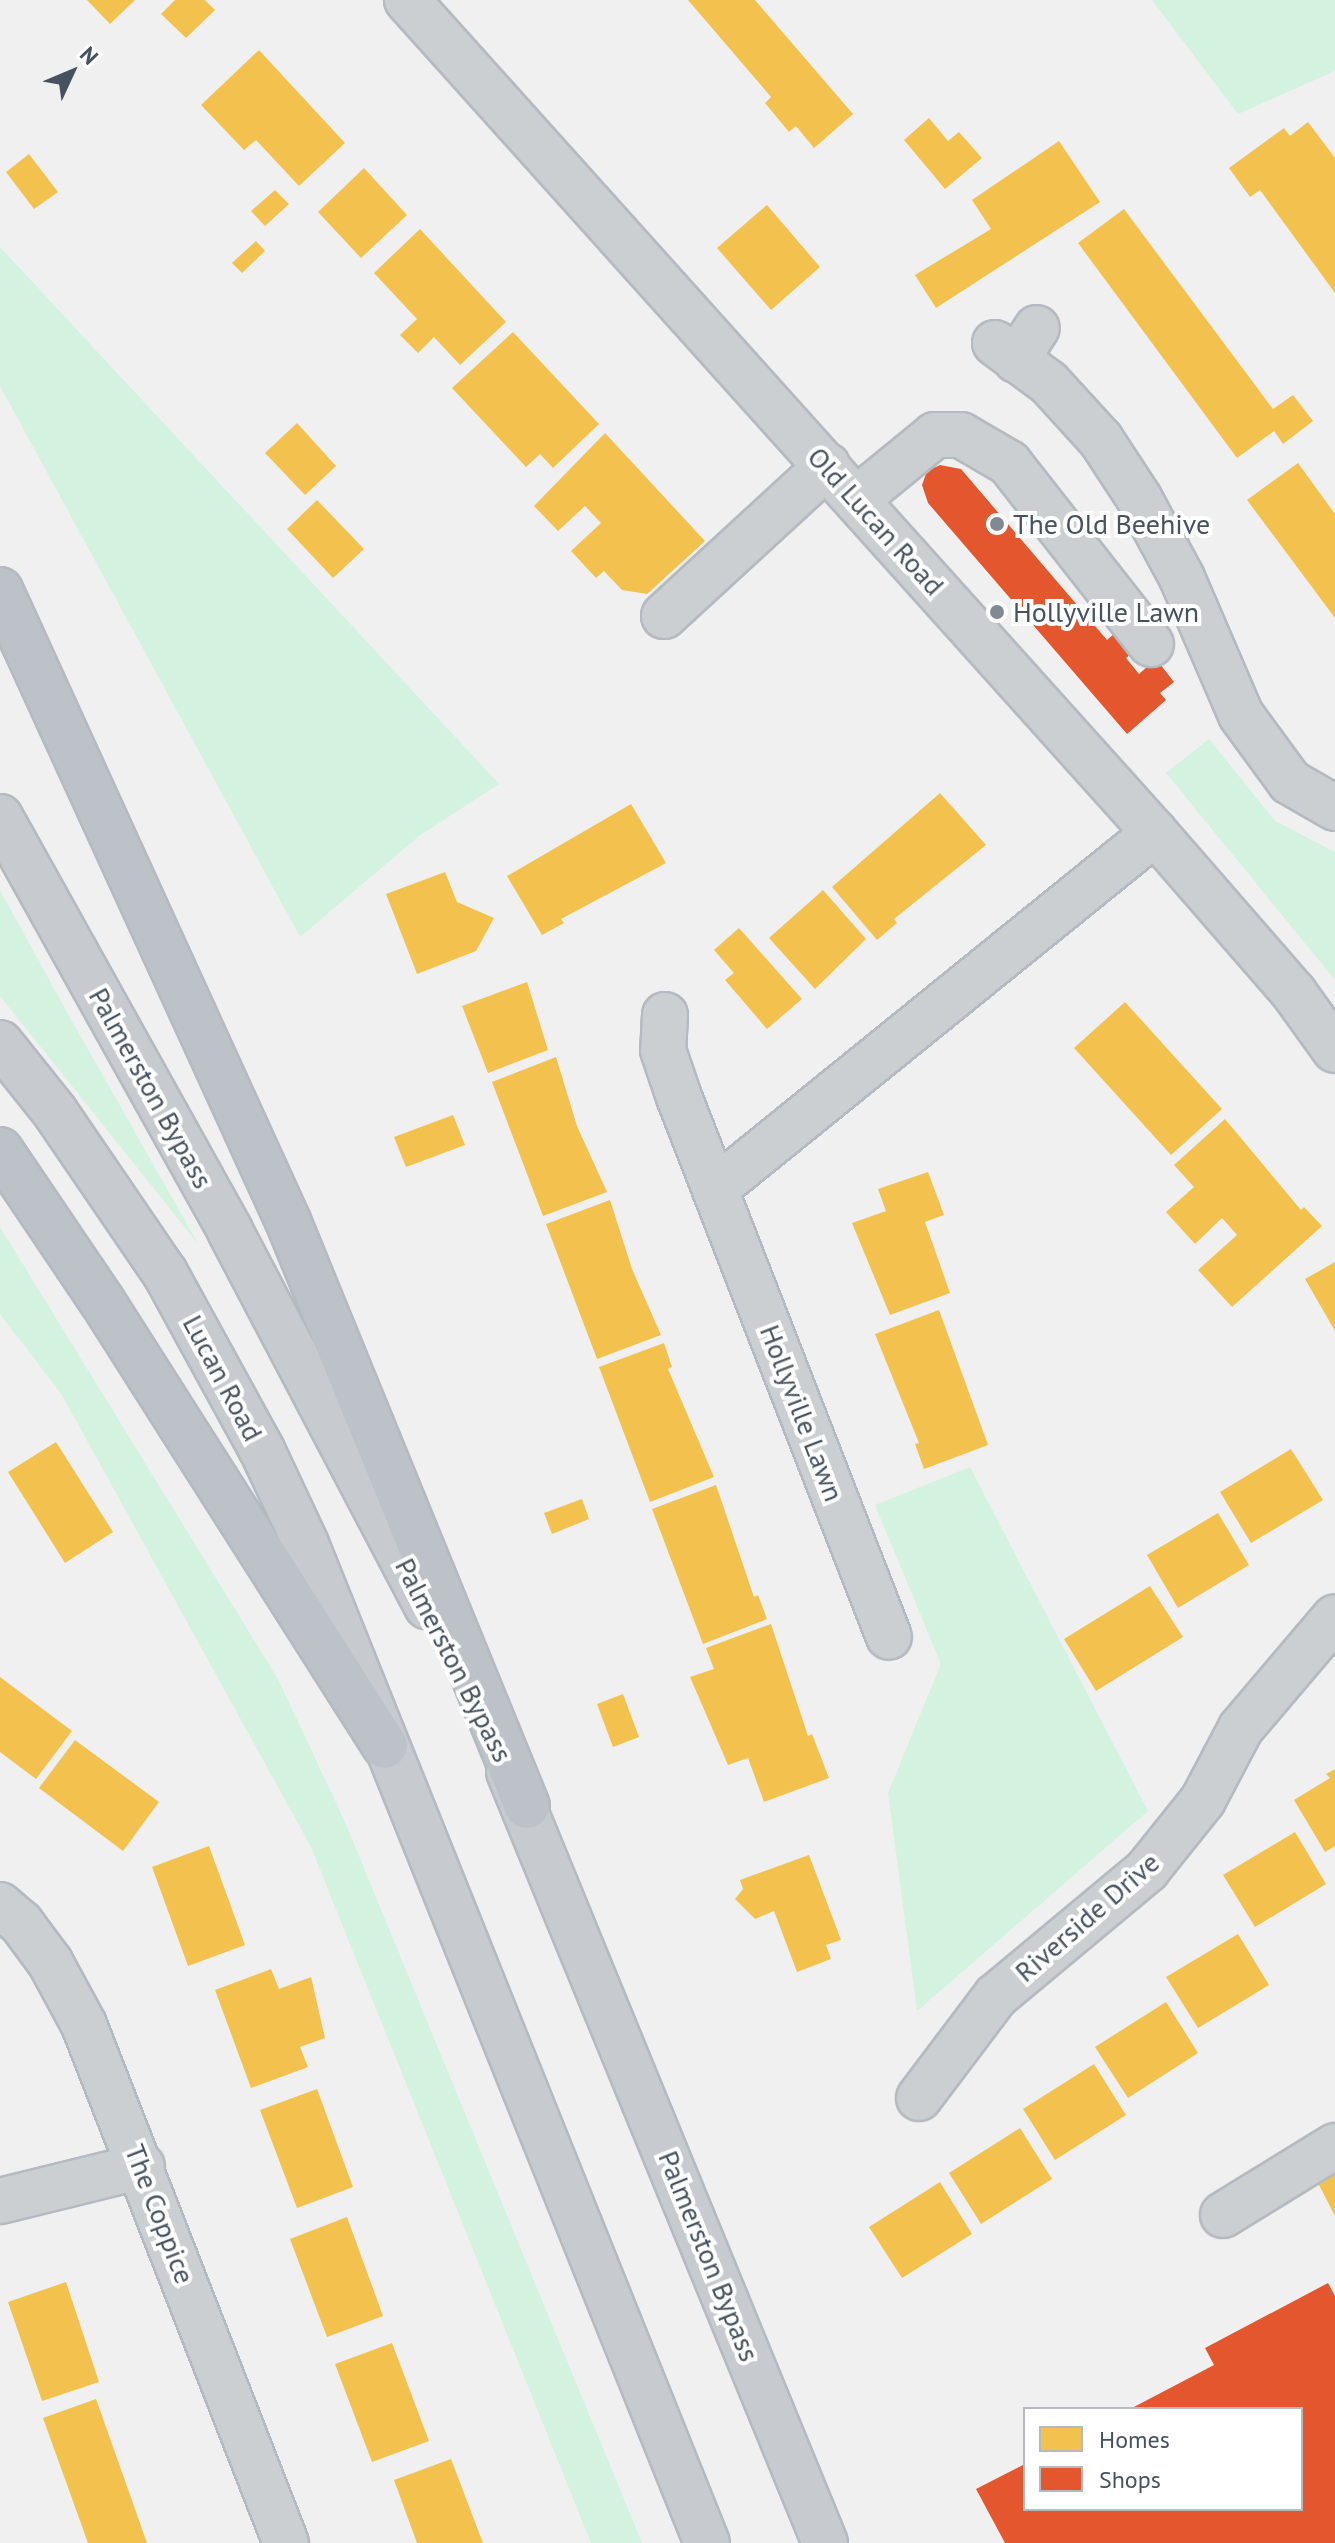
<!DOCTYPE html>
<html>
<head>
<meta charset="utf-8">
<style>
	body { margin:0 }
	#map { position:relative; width:1335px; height:2543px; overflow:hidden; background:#f1f0f0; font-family:"PT Sans",sans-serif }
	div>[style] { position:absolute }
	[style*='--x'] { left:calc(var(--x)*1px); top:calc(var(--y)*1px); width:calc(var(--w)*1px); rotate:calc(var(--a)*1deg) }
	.green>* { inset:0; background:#d3f2e0 }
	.homes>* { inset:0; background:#f2c14e }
	.shops>* { inset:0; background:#e4572e }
	.roads { filter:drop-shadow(2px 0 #b4bac1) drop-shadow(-2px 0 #b4bac1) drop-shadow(0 2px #b4bac1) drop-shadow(0 -2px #b4bac1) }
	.minor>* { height:44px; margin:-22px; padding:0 22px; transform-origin:22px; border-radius:22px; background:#cccfd1 }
	.major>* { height:44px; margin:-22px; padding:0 22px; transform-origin:22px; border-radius:22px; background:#c7cbd0 }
	.highway>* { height:44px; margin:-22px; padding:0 22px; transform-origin:22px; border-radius:22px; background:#bcc2c8 }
	.dots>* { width:22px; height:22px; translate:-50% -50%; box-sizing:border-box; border:4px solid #fff; border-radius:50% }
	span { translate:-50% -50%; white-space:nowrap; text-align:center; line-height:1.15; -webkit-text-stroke:8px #fff; paint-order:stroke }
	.street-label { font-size:28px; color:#46525f }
	.poi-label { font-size:28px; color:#46525f }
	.left { translate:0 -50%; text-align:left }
	.legend { position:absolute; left:1023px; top:2407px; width:280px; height:104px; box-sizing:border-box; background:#fff; border:2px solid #b5babf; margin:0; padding:10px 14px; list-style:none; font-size:24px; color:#46525f }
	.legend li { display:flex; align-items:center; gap:16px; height:40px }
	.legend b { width:40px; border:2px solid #b5babf }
	.north { position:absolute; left:32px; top:32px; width:80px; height:80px; -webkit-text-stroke:6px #fff; paint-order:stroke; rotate:46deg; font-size:22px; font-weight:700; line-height:32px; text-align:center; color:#46525f }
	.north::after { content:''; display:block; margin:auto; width:28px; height:36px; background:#46525f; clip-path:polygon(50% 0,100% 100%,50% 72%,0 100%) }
</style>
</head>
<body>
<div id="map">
	<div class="green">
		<div style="clip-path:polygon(1152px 0,1335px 0,1335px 71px,1238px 114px)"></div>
		<div style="clip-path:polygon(0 247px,499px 784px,419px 836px,300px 937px,0 386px)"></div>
		<div style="clip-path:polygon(1209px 739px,1275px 821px,1335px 852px,1335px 980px,1166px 773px)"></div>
		<div style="clip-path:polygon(0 890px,69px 1016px,199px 1245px,0 996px)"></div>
		<div style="clip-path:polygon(0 1227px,278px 1679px,345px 1822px,642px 2543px,591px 2543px,311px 1847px,62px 1395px,0 1314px)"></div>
		<div style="clip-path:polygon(970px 1467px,1148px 1811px,917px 2011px,888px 1793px,941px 1664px,875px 1505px)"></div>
	</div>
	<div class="homes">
		<div style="clip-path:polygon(87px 0,135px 0,110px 24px)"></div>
		<div style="clip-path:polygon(175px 0,205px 0,215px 10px,186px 38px,161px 14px)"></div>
		<div style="clip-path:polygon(688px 0,755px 0,853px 114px,814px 148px,796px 126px,789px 132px,765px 103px,771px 97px)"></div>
		<div style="clip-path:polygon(259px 50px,345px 143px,299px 186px,256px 140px,244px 150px,201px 105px)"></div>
		<div style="clip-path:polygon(929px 118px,948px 141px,959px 132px,982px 158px,945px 189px,904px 140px)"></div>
		<div style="clip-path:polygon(1308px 122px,1335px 158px,1335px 293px,1260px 190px,1250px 197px,1229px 168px,1284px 128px,1290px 136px)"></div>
		<div style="clip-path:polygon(1059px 141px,1100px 202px,936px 308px,915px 275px,991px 229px,972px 200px)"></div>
		<div style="clip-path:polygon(29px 154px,58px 192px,34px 209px,6px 172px)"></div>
		<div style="clip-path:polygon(364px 168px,407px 215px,361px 258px,318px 212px)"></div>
		<div style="clip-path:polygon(275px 190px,289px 204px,265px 226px,251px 211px)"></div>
		<div style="clip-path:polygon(767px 205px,820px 267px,771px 310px,717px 248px)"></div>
		<div style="clip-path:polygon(1124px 209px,1273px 409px,1293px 395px,1313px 421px,1283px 444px,1274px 431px,1237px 458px,1078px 243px)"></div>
		<div style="clip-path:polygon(420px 229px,506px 322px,460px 365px,434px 337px,418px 353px,400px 335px,417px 319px,374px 273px)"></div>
		<div style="clip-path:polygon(256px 241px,265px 251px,242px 273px,232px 263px)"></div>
		<div style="clip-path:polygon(513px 332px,599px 424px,553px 468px,540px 454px,526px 467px,452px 388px)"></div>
		<div style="clip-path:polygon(297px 423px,336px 466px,305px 495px,265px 453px)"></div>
		<div style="clip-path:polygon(605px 433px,705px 541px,647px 594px,622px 590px,604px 571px,596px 578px,571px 551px,601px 523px,585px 506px,558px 531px,534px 506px)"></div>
		<div style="clip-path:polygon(1298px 463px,1335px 514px,1335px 618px,1247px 500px)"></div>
		<div style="clip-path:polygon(317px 500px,364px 549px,333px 578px,287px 529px)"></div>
		<div style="clip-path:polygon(940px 793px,986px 845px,894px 919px,897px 923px,877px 940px,832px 887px)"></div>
		<div style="clip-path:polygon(631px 804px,666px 863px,561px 919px,564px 923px,542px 935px,507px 876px)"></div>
		<div style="clip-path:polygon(445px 872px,457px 902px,494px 918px,476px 951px,417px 974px,386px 894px)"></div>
		<div style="clip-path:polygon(823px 890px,866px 939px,815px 989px,769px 938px)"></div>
		<div style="clip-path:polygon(739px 928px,802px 999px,767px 1029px,725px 980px,734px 973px,714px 950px)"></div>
		<div style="clip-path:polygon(527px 982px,548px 1050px,488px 1073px,462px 1006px)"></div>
		<div style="clip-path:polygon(1125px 1002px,1222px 1109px,1171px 1155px,1074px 1048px)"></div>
		<div style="clip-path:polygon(556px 1057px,577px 1126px,607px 1192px,543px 1216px,492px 1082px)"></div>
		<div style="clip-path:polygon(453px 1115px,465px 1145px,406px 1167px,394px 1137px)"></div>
		<div style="clip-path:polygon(1225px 1119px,1301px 1210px,1304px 1207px,1322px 1226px,1232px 1307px,1198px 1270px,1237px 1235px,1222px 1218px,1195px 1244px,1166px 1212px,1194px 1187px,1174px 1165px)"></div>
		<div style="clip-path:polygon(928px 1172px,944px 1215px,925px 1222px,950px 1293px,890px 1315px,852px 1223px,886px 1211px,878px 1189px)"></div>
		<div style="clip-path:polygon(610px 1200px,632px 1269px,661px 1335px,597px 1359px,546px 1224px)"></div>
		<div style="clip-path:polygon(1335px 1262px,1335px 1331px,1305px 1279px)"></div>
		<div style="clip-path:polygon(939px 1310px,988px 1445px,924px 1469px,915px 1444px,919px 1443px,875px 1334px)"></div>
		<div style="clip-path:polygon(664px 1343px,672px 1367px,668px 1369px,714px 1477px,650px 1502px,599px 1367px)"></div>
		<div style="clip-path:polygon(56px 1442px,113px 1532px,65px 1563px,8px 1472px)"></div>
		<div style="clip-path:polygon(1291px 1449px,1323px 1500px,1251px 1543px,1220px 1492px)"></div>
		<div style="clip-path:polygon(716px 1485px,754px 1597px,758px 1595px,767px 1619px,703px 1644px,652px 1509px)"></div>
		<div style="clip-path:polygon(582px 1499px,589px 1519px,552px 1534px,544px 1513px)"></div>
		<div style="clip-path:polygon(1218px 1513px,1249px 1565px,1178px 1608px,1147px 1555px)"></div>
		<div style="clip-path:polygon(1150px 1586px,1183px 1637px,1096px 1691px,1064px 1639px)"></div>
		<div style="clip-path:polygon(771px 1624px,808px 1736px,812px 1734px,829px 1778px,764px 1802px,748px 1758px,728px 1765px,690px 1677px,714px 1669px,706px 1648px)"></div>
		<div style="clip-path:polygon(0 1677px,72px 1731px,36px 1779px,0 1752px)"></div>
		<div style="clip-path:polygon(623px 1694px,639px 1737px,613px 1747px,597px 1704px)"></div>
		<div style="clip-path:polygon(75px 1740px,159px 1802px,123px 1851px,39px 1788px)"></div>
		<div style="clip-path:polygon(1335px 1769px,1335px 1846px,1325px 1852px,1294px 1800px,1330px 1778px,1326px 1774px)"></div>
		<div style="clip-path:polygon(1295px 1832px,1326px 1884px,1255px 1927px,1223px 1875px)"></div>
		<div style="clip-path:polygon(209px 1846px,245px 1945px,188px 1966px,152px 1867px)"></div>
		<div style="clip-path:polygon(809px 1855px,841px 1940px,826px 1945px,831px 1959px,797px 1972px,774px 1911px,755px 1919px,735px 1899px,743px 1889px,740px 1880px)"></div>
		<div style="clip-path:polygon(1238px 1934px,1269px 1985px,1198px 2028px,1166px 1977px)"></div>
		<div style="clip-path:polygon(271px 1969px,279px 1989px,311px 1977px,325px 2038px,300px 2047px,308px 2067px,251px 2088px,215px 1990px)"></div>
		<div style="clip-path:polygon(1166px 2002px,1198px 2053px,1128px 2098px,1095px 2047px)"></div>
		<div style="clip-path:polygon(1094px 2064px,1126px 2115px,1055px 2160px,1023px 2109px)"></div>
		<div style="clip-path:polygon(317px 2089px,353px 2187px,297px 2208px,260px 2110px)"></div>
		<div style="clip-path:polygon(1020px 2128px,1052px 2179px,981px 2224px,949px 2173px)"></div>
		<div style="clip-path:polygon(1335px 2174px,1335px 2216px,1318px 2183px)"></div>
		<div style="clip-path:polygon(940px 2182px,972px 2234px,902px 2278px,869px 2227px)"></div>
		<div style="clip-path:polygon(347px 2217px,383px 2316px,327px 2337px,290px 2239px)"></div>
		<div style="clip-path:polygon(66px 2282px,99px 2382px,42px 2401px,8px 2302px)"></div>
		<div style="clip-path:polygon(392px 2343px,429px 2441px,372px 2462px,335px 2364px)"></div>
		<div style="clip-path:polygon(96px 2399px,118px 2461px,147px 2543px,88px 2543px,43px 2418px)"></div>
		<div style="clip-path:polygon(451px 2459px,483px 2543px,417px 2543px,394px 2480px)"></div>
	</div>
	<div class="shops">
		<div style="clip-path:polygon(940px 465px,961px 469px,1107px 640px,1122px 627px,1140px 647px,1126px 658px,1139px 674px,1156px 659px,1174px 682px,1160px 693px,1166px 700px,1127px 734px,928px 503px,922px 485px,927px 471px)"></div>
		<div style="clip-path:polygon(1328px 2283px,1335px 2296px,1335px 2543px,1005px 2543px,976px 2489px,1025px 2464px,1025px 2509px,1301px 2509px,1301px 2409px,1130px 2409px,1214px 2365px,1205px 2348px)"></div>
	</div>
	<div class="roads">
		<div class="minor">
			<div style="--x:407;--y:0;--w:1120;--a:48.08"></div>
			<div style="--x:1155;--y:833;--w:212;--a:49"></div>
			<div style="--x:1294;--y:993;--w:70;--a:54.3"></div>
			<div style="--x:995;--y:343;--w:67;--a:36.5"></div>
			<div style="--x:1049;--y:383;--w:77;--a:47.6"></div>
			<div style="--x:1101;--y:440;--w:69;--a:56.8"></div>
			<div style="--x:1139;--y:498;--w:91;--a:61.7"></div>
			<div style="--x:1182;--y:578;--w:149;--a:66.7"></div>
			<div style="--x:1241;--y:715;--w:83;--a:53.8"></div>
			<div style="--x:1290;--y:782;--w:52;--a:30"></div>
			<div style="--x:1016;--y:360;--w:38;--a:-57"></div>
			<div style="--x:857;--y:499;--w:101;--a:-39.4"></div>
			<div style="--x:935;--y:435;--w:26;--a:0"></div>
			<div style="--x:961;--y:435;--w:56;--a:30.3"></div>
			<div style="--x:1009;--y:463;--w:230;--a:51.9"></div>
			<div style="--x:664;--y:616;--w:222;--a:-42.6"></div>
			<div style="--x:665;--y:1015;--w:35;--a:93"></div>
			<div style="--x:663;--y:1050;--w:50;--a:71.2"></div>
			<div style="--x:679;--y:1097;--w:579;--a:68.75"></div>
			<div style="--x:715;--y:1189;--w:566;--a:-38.98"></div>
			<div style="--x:0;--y:1905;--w:28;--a:41"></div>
			<div style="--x:21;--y:1923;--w:49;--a:53.4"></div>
			<div style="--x:50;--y:1962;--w:72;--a:61.6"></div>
			<div style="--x:84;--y:2025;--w:556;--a:68.7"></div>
			<div style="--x:919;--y:2098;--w:128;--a:-53"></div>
			<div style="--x:996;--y:1996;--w:197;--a:-39.8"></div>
			<div style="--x:1147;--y:1870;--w:90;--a:-51.3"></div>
			<div style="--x:1203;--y:1800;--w:81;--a:-62.2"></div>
			<div style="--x:1241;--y:1728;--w:145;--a:-49.7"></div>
			<div style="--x:0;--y:2201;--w:146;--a:-13.8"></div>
			<div style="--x:1223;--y:2215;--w:132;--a:-31.6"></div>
		</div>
		<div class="major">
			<div style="--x:0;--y:817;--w:474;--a:60.9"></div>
			<div style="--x:230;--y:1231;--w:424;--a:62.3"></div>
			<div style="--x:0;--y:1043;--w:88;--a:51.4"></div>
			<div style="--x:55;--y:1112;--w:195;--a:55.7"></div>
			<div style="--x:165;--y:1273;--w:202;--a:61.3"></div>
			<div style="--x:262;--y:1450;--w:104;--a:64.9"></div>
			<div style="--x:306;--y:1544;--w:1076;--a:68.13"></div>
			<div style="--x:509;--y:1772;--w:833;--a:67.71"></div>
		</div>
		<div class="highway">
			<div style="--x:0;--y:590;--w:694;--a:65.47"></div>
			<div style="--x:288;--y:1221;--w:632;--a:67.78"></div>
			<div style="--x:0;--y:1150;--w:182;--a:56"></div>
			<div style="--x:102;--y:1301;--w:527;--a:57.55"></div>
		</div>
	</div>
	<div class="dots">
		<div style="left:997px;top:524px;background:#828992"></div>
		<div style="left:997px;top:612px;background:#828992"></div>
	</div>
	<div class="street-label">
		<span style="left:876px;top:521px;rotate:48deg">Old Lucan Road</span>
		<span style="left:151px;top:1088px;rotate:61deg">Palmerston Bypass</span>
		<span style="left:223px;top:1378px;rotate:62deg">Lucan Road</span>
		<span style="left:802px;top:1413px;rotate:69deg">Hollyville Lawn</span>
		<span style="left:454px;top:1660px;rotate:63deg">Palmerston Bypass</span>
		<span style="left:1087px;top:1917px;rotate:-41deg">Riverside Drive</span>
		<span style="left:160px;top:2214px;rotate:69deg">The Coppice</span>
		<span style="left:709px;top:2256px;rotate:68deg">Palmerston Bypass</span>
	</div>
	<div class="poi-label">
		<span class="left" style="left:1013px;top:524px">The Old Beehive</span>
		<span class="left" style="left:1013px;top:612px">Hollyville Lawn</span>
	</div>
	<ul class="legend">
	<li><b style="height:22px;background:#f2c14e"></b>Homes</li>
	<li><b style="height:22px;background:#e4572e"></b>Shops</li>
	</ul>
	<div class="north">N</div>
</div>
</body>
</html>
